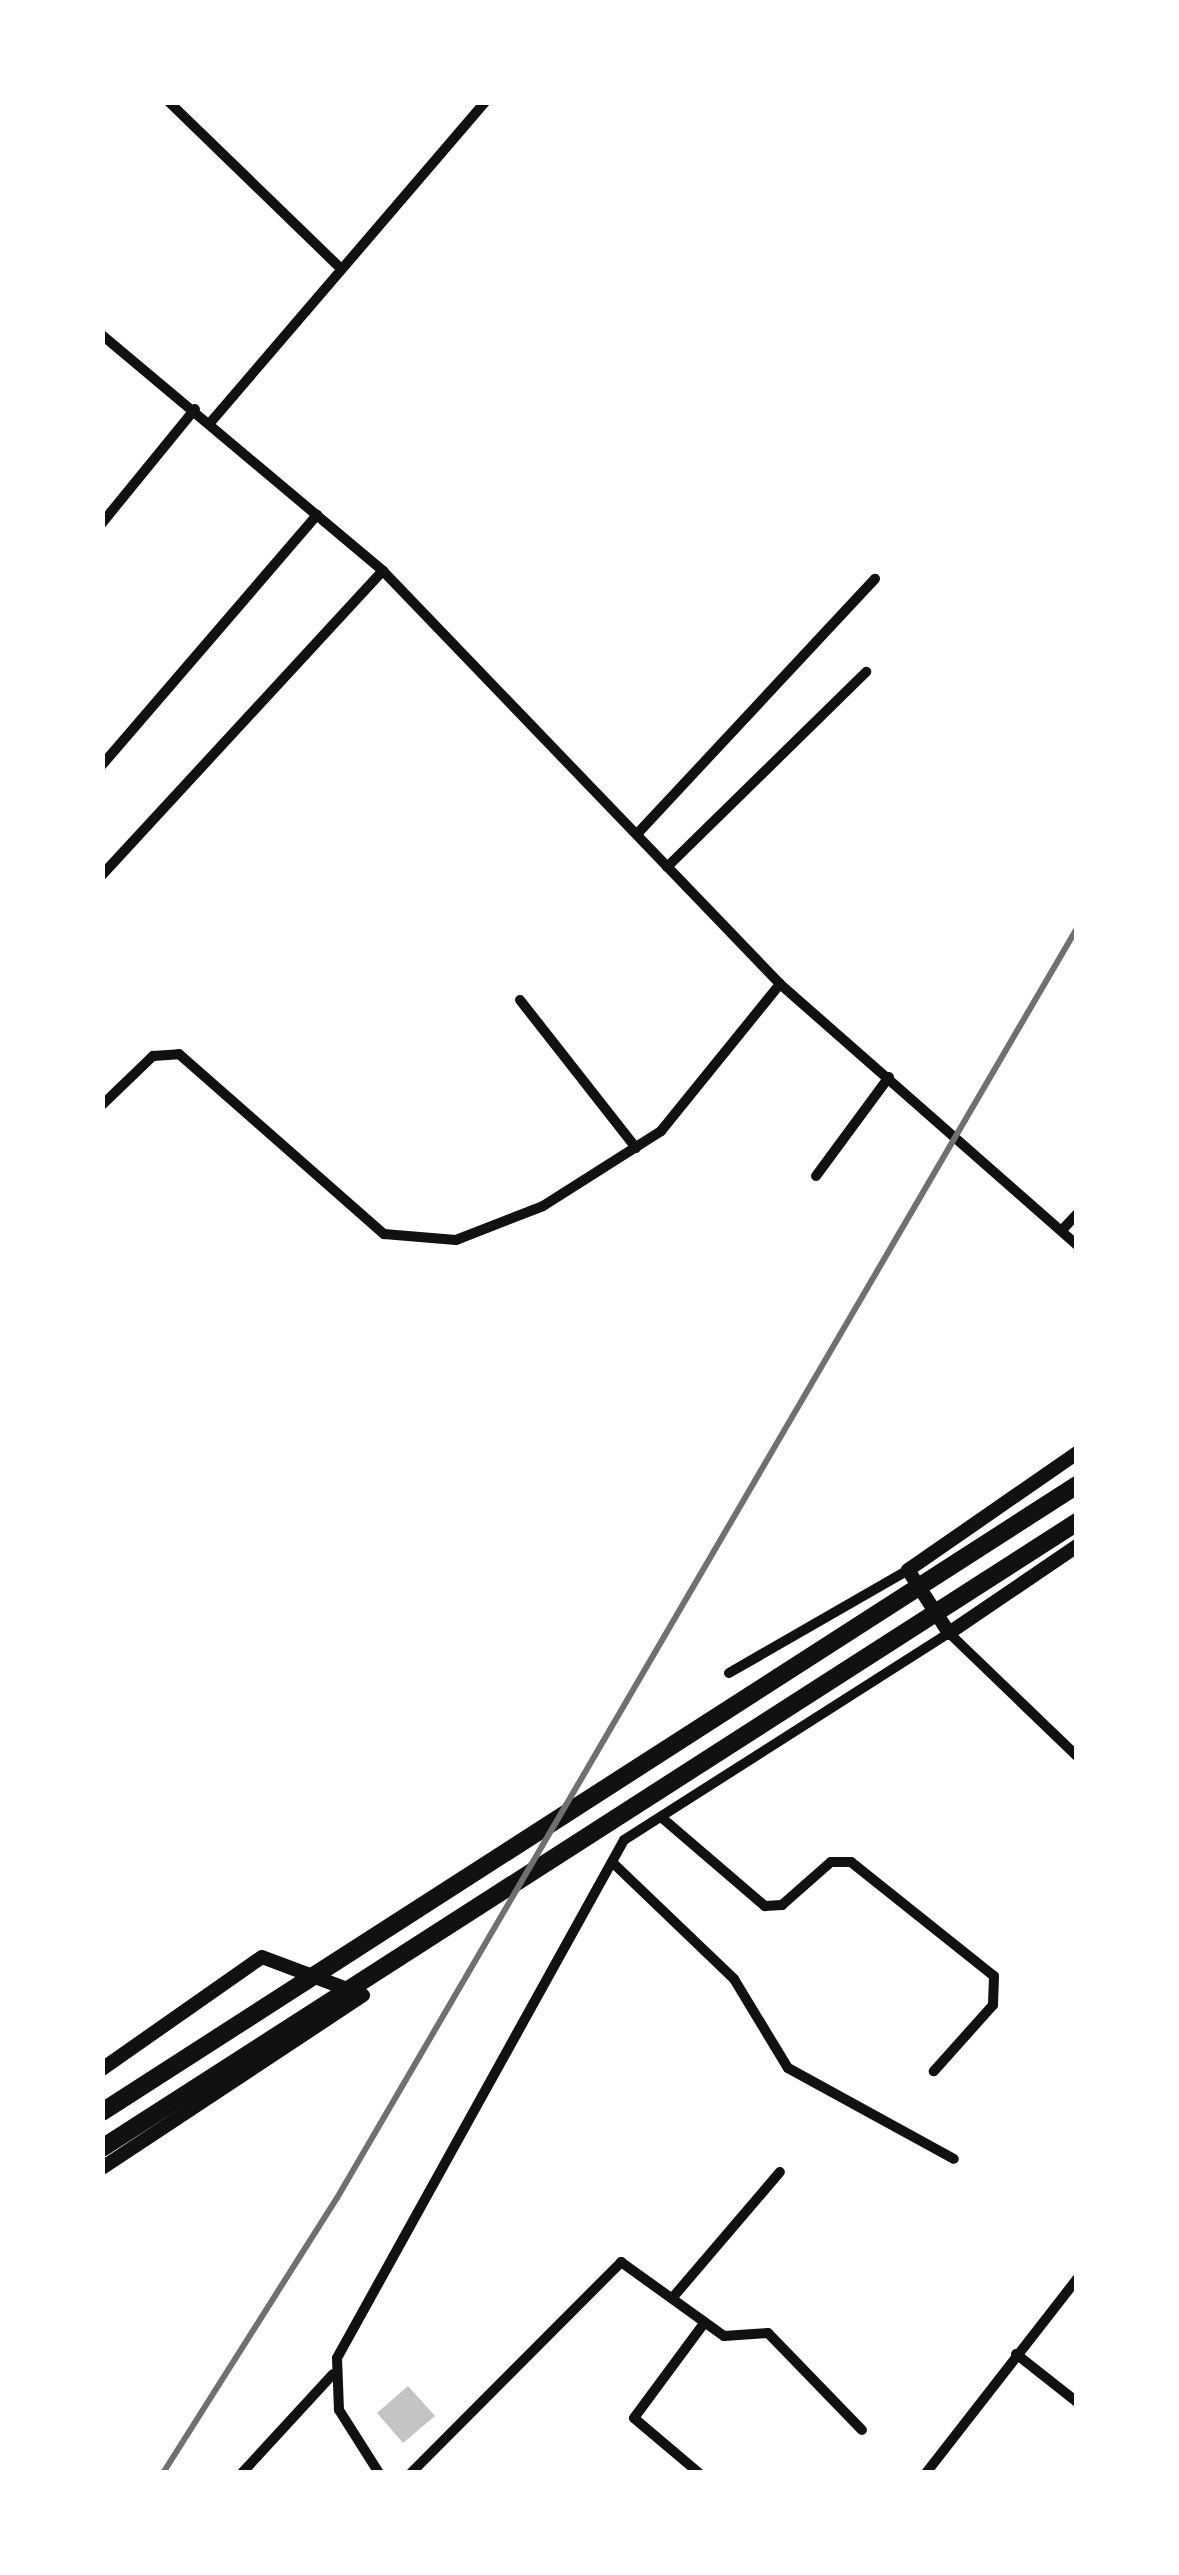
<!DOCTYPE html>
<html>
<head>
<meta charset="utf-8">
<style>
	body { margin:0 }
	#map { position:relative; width:1179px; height:2575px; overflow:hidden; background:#fff; font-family:"Source Sans 3",sans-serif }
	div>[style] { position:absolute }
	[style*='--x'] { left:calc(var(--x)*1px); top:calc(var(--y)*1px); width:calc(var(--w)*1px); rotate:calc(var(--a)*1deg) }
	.building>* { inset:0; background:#c4c4c4 }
	.minor>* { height:10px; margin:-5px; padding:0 5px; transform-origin:5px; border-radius:5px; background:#111 }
	.tertiary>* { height:14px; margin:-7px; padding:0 7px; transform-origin:7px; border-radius:7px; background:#111 }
	.trunk>* { height:18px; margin:-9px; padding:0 9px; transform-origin:9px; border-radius:9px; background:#111 }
	.rail>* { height:6px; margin:-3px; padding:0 3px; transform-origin:3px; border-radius:3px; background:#707070 }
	span { translate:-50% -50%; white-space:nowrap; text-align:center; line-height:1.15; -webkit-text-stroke:9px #fff; paint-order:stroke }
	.frame { position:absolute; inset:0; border:105px solid #fff; pointer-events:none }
</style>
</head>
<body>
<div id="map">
	<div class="building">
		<div style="clip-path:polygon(408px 2386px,435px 2416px,403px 2443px,377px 2413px)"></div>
	</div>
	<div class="minor">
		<div style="--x:169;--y:102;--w:234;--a:44.1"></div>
		<div style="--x:102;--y:335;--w:367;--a:40"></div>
		<div style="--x:383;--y:571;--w:573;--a:46.13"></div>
		<div style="--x:780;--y:984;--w:395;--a:41.3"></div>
		<div style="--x:210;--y:423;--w:423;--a:-49.4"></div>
		<div style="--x:102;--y:523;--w:147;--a:-50.8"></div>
		<div style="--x:102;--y:765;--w:330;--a:-49.3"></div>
		<div style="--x:637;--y:834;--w:349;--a:-47"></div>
		<div style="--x:667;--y:867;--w:279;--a:-44.4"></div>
		<div style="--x:102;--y:875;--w:414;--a:-47.3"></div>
		<div style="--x:520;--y:1000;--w:188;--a:51.9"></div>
		<div style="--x:102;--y:1105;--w:71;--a:-43.9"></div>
		<div style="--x:153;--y:1056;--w:26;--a:-4"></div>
		<div style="--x:179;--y:1054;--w:273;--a:41.3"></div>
		<div style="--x:384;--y:1234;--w:72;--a:4.8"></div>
		<div style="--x:456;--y:1240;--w:93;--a:-21.3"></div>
		<div style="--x:543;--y:1206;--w:140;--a:-32.4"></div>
		<div style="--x:661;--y:1131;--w:189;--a:-51"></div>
		<div style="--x:816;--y:1176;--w:123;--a:-53.6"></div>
		<div style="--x:1063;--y:1229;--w:21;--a:-47"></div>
		<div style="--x:729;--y:1673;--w:207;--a:-29.9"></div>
		<div style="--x:661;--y:1817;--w:137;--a:40.6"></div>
		<div style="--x:765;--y:1906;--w:17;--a:-3"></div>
		<div style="--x:782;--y:1905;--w:65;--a:-41.3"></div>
		<div style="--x:831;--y:1862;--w:20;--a:0"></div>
		<div style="--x:851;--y:1862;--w:183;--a:38.6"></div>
		<div style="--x:994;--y:1976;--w:29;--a:92"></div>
		<div style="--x:993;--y:2005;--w:89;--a:131.8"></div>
		<div style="--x:612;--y:1862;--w:169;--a:43.8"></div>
		<div style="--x:734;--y:1979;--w:104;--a:58.8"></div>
		<div style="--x:788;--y:2068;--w:189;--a:28.7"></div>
		<div style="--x:674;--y:2296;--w:163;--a:-49.5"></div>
		<div style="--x:1016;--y:2354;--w:78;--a:38.2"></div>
		<div style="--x:242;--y:2473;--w:134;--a:-47.4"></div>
		<div style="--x:379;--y:2473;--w:75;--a:-122.4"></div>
		<div style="--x:339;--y:2410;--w:52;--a:-92.2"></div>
		<div style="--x:337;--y:2358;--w:592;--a:-61.01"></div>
		<div style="--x:624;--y:1840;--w:385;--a:-32.5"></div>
		<div style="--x:949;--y:1633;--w:178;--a:43.9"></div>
		<div style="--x:411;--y:2473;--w:298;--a:-45.1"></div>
		<div style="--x:621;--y:2262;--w:127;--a:35.7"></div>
		<div style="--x:724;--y:2336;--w:44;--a:-3.9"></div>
		<div style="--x:768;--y:2333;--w:135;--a:45.9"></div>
		<div style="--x:699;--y:2473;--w:85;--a:-139.8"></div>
		<div style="--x:634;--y:2418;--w:119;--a:-53.5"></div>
		<div style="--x:926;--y:2473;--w:246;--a:-52.1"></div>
	</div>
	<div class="tertiary">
		<div style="--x:1077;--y:1453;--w:206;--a:145.3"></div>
		<div style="--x:908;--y:1570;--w:75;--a:56.9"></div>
		<div style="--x:949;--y:1633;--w:155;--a:-34.2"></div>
		<div style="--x:102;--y:2069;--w:195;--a:-35"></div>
		<div style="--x:262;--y:1957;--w:99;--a:20.6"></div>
		<div style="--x:102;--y:2168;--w:313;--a:-33.5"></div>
	</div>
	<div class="trunk">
		<div style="--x:102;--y:2112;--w:1159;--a:-32.74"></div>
		<div style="--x:102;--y:2148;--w:1159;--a:-32.7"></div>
	</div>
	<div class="rail">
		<div style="--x:163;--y:2473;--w:325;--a:-57.7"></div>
		<div style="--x:337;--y:2198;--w:1470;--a:-59.77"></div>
	</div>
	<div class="frame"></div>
</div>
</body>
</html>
